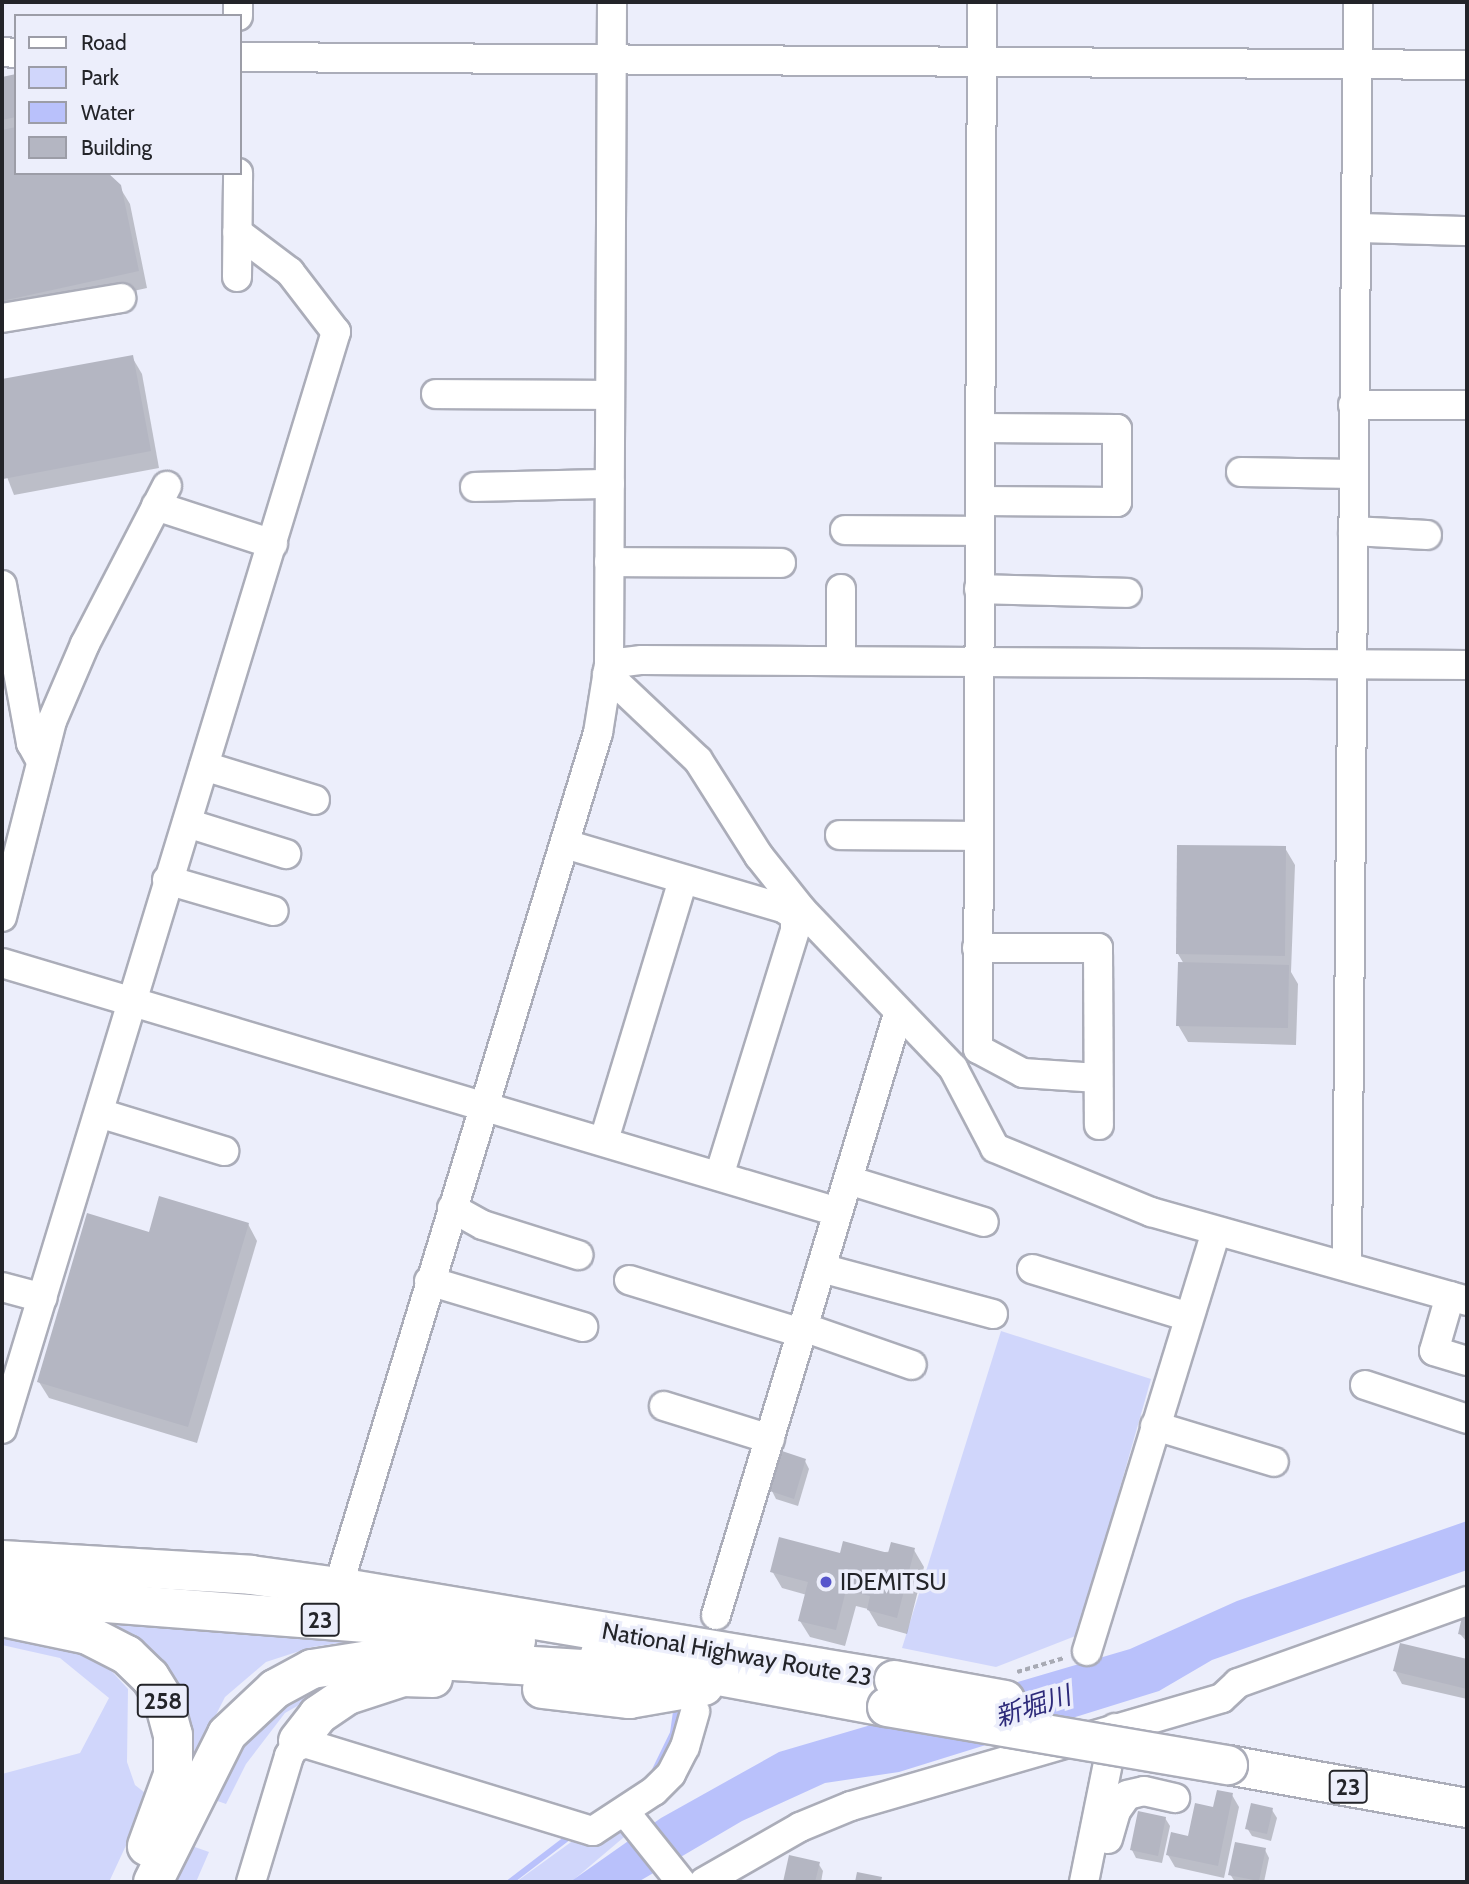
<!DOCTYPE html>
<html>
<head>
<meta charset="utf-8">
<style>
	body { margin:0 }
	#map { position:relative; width:1469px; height:1884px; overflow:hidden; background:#eceefb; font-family:Cabin,"Noto Sans JP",sans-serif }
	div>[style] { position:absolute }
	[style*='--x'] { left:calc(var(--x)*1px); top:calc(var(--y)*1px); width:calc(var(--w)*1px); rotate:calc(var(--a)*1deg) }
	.green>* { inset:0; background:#d0d6fb }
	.water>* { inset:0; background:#b9c1fb }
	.shadow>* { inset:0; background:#0003 }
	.stream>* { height:6px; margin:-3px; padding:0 3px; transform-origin:3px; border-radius:3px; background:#b9c1fb }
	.building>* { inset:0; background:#b4b6c2 }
	.path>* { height:3.5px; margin-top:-1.75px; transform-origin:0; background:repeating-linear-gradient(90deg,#a8aab4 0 5px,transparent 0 8.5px) }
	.roads { filter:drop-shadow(2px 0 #abadb9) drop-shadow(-2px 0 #abadb9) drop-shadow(0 2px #abadb9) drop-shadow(0 -2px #abadb9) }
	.minor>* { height:28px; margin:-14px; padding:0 14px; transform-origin:14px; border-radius:14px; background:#fff }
	.highway>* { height:38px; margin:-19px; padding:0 19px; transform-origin:19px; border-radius:19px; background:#fff }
	.bridges { filter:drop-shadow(2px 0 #abadb9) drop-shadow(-2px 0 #abadb9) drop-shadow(0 2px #abadb9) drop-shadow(0 -2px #abadb9) }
	.highway-bridge>* { height:38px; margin:-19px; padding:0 19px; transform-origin:19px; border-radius:19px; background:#fff }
	.dots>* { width:19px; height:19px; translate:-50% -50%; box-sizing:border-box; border:4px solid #eceefb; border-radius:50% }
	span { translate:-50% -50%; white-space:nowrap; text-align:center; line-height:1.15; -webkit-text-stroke:7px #eceefb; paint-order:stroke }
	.shield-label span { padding:2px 5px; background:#eceefb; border:2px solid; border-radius:5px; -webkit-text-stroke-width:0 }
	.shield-label { font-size:23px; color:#232429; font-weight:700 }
	.poi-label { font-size:24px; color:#232429 }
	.left { translate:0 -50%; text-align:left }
	.street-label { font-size:24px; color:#232429 }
	.water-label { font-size:26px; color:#2d2a7a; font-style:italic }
	.frame { position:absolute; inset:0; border:4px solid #232429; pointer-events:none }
	.legend { position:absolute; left:14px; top:14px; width:228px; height:161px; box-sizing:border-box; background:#eceefb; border:2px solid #9c9da7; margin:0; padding:9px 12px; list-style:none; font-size:21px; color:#232429 }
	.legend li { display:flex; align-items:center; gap:14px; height:35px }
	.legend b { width:35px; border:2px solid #9c9da7 }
</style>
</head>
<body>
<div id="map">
	<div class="green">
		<div style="clip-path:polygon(1001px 1331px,1151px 1379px,1078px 1635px,996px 1667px,902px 1648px)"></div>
		<div style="clip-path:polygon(106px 1619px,355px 1631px,353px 1641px,312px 1647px,266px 1662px,225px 1697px,183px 1780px,172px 1683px,145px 1644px)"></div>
		<div style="clip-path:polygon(2px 1630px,57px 1637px,106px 1665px,128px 1689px,127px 1762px,135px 1785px,149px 1796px,109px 1882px,2px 1882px,2px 1774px,80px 1753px,109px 1698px,60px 1658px,2px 1645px)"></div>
		<div style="clip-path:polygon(373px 1672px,322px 1692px,285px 1713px,246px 1764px,226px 1804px,209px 1798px,236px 1747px,294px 1688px)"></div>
		<div style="clip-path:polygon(621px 1822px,630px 1832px,571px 1882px,516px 1882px,578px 1837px)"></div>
		<div style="clip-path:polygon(189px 1845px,209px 1852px,196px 1882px,169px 1882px)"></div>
	</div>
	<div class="water">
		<div style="clip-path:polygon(1467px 1521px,1467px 1570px,1212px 1660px,1159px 1691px,899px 1772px,825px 1783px,742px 1821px,638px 1882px,570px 1882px,661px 1818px,779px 1752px,1130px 1649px,1237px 1601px)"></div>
	</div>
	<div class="shadow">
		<div style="clip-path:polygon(16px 76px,16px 173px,119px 186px,130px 204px,147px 288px,2px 320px,2px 79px)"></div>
		<div style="clip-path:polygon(132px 357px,142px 374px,159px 468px,14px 495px,2px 464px,2px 381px)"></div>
		<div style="clip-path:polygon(1285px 848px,1295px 865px,1291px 972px,1298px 984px,1296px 1045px,1188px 1042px,1178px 1025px,1184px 964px,1178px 954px)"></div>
		<div style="clip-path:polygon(248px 1224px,257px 1241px,197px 1443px,49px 1398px,39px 1382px,150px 1234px)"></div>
		<div style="clip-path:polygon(805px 1461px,809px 1469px,798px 1506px,776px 1499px,772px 1491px)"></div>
		<div style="clip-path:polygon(914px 1550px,924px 1567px,907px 1634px,878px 1626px,868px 1609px,856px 1606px,845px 1646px,810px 1637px,800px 1621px,807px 1595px,782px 1588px,772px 1571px,842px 1555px)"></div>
		<div style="clip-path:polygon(1464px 1618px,1467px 1618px,1467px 1642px,1460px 1634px)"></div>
		<div style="clip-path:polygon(1401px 1645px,1467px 1661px,1467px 1699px,1402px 1684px,1395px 1671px)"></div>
		<div style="clip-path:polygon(1232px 1795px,1239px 1807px,1224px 1878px,1175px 1867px,1168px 1855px)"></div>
		<div style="clip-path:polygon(1272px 1810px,1277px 1818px,1271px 1841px,1252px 1836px,1247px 1828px)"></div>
		<div style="clip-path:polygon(1165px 1818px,1170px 1826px,1162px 1863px,1136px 1858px,1132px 1850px)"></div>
		<div style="clip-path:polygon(1265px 1850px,1269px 1858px,1264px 1882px,1235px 1882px,1230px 1874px)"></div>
		<div style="clip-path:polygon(791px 1857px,818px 1863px,823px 1871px,821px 1882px,785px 1882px)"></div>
	</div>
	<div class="stream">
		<div style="--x:654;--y:1772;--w:43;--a:-64"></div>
		<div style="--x:673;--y:1733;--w:21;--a:-82"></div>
		<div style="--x:510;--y:1882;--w:71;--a:-37.5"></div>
	</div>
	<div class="building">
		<div style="clip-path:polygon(16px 74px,16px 117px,2px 120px,2px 77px)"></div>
		<div style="clip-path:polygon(16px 127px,16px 173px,108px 173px,121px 185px,139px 271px,2px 301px,2px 130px)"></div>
		<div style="clip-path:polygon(133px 355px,151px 451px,3px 479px,2px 379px)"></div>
		<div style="clip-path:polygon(1177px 845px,1286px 846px,1285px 956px,1176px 954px)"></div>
		<div style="clip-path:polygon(1178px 962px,1289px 965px,1288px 1028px,1176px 1026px)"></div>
		<div style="clip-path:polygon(159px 1196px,249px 1223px,188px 1427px,37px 1382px,87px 1213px,149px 1232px)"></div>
		<div style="clip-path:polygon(782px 1451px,806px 1459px,794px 1499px,770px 1491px)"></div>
		<div style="clip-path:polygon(779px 1537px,840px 1553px,843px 1541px,888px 1553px,891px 1542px,915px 1548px,897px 1618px,867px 1610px,870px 1596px,846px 1590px,836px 1630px,798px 1621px,808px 1582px,770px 1572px)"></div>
		<div style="clip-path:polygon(1462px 1617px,1467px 1618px,1467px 1636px,1458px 1634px)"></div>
		<div style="clip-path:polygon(1400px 1643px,1467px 1659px,1467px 1689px,1393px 1671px)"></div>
		<div style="clip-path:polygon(1217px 1790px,1233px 1793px,1218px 1866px,1166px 1855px,1171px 1832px,1188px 1836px,1195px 1803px,1213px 1807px)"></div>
		<div style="clip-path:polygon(1251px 1803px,1273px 1808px,1267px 1834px,1245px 1829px)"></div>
		<div style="clip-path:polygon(1138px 1811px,1166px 1817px,1158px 1856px,1130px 1850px)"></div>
		<div style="clip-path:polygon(1235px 1842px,1266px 1848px,1259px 1881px,1228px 1875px)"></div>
		<div style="clip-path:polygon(789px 1855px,820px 1862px,815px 1882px,783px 1882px)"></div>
		<div style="clip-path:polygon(857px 1872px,882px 1877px,881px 1882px,855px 1882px)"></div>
	</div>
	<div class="path">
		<div style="--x:1017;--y:1672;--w:49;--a:-16.6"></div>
	</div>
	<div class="roads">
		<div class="minor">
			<div style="--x:982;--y:2;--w:1047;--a:90.22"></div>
			<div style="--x:978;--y:1049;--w:51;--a:28.1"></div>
			<div style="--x:1023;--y:1073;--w:75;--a:3.8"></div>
			<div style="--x:238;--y:16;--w:14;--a:-90"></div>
			<div style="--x:2;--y:52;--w:14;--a:4"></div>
			<div style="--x:240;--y:57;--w:1227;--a:0.37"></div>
			<div style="--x:1357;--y:228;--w:110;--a:1.6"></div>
			<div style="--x:237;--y:277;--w:104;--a:-89.4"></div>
			<div style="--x:2;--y:318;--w:121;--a:-9.5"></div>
			<div style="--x:436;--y:394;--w:174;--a:0.3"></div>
			<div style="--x:1353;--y:405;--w:114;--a:0"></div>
			<div style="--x:1241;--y:472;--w:112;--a:1"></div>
			<div style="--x:475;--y:487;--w:135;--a:-1.3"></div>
			<div style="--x:981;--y:501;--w:136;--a:0.4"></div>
			<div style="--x:1117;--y:502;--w:73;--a:-90"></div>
			<div style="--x:1117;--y:429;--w:136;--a:-179.6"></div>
			<div style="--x:156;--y:506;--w:123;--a:18"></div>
			<div style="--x:845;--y:530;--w:135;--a:0.4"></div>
			<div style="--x:1353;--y:531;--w:74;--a:3.1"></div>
			<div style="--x:609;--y:562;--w:172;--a:0.3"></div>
			<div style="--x:2;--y:585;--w:161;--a:79.6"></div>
			<div style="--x:31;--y:743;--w:21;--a:61"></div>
			<div style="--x:841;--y:589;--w:71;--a:90"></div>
			<div style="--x:979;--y:589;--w:148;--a:1.5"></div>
			<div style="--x:609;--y:664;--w:33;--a:-7"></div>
			<div style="--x:642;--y:660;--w:825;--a:0.35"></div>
			<div style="--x:607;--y:674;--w:125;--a:43.4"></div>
			<div style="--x:698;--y:760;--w:114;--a:57.6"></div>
			<div style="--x:759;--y:856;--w:69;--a:51.5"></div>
			<div style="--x:802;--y:910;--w:219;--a:46.3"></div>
			<div style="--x:953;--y:1068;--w:90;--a:62.3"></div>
			<div style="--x:995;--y:1148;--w:169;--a:22.3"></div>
			<div style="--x:1151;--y:1212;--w:328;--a:15.7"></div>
			<div style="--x:204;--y:766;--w:116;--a:17"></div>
			<div style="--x:187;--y:823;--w:104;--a:17.4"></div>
			<div style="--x:840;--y:835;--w:137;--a:0.4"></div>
			<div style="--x:565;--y:844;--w:227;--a:16.4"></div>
			<div style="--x:783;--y:908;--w:14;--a:34"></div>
			<div style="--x:167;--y:880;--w:111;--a:16.2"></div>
			<div style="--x:2;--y:917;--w:202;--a:-75.7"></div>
			<div style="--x:52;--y:721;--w:84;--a:-66.8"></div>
			<div style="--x:85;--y:644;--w:178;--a:-62.6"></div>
			<div style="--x:977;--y:948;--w:121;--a:0"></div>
			<div style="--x:1098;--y:948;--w:177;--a:89.7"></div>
			<div style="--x:2;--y:963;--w:872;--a:16.59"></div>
			<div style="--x:99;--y:1113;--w:131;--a:16.9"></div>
			<div style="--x:604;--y:1140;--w:272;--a:-73.1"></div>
			<div style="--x:719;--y:1176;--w:257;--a:-72.8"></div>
			<div style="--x:795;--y:930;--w:14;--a:-90"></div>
			<div style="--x:795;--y:916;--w:9;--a:-41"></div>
			<div style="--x:848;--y:1180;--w:142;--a:17.2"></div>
			<div style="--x:452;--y:1208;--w:35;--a:29"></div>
			<div style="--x:483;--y:1225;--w:100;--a:17.5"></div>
			<div style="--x:1347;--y:1265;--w:1263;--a:-89.5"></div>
			<div style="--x:821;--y:1268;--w:178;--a:15"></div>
			<div style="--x:1032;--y:1269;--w:164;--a:17"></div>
			<div style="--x:629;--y:1280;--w:180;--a:17.1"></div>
			<div style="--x:429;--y:1281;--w:161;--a:16.6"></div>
			<div style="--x:2;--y:1287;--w:42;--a:15"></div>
			<div style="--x:1450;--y:1296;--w:57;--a:106.2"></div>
			<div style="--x:1434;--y:1351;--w:34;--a:17"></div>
			<div style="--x:803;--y:1327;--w:115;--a:19.2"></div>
			<div style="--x:1365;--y:1385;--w:108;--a:18.4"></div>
			<div style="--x:664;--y:1406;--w:111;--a:17.3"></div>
			<div style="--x:1155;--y:1426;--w:124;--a:16.8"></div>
			<div style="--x:2;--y:1429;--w:1147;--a:-73.07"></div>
			<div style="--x:336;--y:332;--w:76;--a:-127.5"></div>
			<div style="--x:290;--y:272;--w:66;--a:-143"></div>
			<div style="--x:338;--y:1587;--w:893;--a:-73.07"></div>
			<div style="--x:598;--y:733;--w:70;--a:-80.9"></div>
			<div style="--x:609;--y:664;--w:662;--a:-89.74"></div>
			<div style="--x:716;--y:1615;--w:628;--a:-73.15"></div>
			<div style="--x:1087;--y:1651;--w:438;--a:-72.9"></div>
			<div style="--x:625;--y:1812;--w:90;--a:51.3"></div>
			<div style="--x:1108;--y:1839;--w:29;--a:-74"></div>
			<div style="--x:1116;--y:1811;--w:19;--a:-55"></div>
			<div style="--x:1127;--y:1795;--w:17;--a:-13"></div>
			<div style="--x:1144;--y:1791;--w:32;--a:13"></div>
			<div style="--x:251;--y:1882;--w:132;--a:-73.2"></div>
			<div style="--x:289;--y:1756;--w:17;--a:-59"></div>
			<div style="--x:298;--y:1741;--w:308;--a:17"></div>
			<div style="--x:593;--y:1831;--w:73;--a:-33.3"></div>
			<div style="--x:654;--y:1791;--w:24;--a:-45"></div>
			<div style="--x:671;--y:1774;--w:30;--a:-63"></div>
			<div style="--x:685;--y:1747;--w:37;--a:-74"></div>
			<div style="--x:704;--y:1882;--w:111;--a:-29.8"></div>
			<div style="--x:800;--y:1827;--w:55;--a:-22.4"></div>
			<div style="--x:851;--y:1806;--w:386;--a:-16.2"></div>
			<div style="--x:1222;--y:1698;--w:22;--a:-43"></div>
			<div style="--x:1238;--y:1683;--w:243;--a:-19.7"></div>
			<div style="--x:1084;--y:1882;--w:157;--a:-78.6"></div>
		</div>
		<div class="highway">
			<div style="--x:2;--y:1560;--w:249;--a:3.4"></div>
			<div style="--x:251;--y:1575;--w:88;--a:7.9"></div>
			<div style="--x:338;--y:1587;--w:564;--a:9.5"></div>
			<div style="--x:2;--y:1595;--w:365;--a:4.4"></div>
			<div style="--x:366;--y:1623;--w:151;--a:6.8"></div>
			<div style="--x:2;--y:1617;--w:88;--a:11.8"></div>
			<div style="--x:88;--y:1635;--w:44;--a:27.1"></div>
			<div style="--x:127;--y:1655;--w:32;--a:44"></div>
			<div style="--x:150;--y:1677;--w:25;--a:58"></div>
			<div style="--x:163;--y:1698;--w:38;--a:75"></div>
			<div style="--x:173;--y:1735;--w:40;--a:90"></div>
			<div style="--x:173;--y:1775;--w:76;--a:110.1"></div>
			<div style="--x:600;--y:1654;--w:292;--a:10.5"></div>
			<div style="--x:542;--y:1689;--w:88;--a:6.6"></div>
			<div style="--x:629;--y:1699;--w:76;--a:-9.8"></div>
			<div style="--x:298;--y:1741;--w:33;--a:-52"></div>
			<div style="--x:318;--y:1715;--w:36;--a:-34"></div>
			<div style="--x:348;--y:1695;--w:58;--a:-18.1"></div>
			<div style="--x:403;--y:1677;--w:30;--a:2"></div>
			<div style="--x:1228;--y:1765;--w:243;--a:10.2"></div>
			<div style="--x:153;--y:1882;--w:165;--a:-63.4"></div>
			<div style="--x:227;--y:1734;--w:66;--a:-43.2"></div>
			<div style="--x:275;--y:1689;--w:42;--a:-28.4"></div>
			<div style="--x:312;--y:1669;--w:77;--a:-9"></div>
			<div style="--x:388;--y:1657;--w:194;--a:3.5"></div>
			<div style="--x:582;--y:1669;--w:49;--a:-5.8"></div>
		</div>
	</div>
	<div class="bridges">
		<div class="highway-bridge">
			<div style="--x:894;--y:1680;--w:113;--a:10.2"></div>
			<div style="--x:887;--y:1707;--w:346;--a:9.7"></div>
		</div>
	</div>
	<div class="dots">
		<div style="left:826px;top:1582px;background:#5655cc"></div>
	</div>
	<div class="shield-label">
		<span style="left:320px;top:1620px">23</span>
		<span style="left:163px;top:1701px">258</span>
		<span style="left:1348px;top:1787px">23</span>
	</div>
	<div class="poi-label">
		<span class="left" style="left:840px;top:1582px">IDEMITSU</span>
	</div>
	<div class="street-label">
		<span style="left:737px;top:1654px;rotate:10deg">National Highway Route 23</span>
	</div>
	<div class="water-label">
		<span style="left:1033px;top:1707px;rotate:-18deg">新堀川</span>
	</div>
	<div class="frame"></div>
	<ul class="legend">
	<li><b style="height:9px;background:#fff"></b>Road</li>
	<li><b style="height:19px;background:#d0d6fb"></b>Park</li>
	<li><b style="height:19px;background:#b9c1fb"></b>Water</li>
	<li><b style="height:19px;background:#b4b6c2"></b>Building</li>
	</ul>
</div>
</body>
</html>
